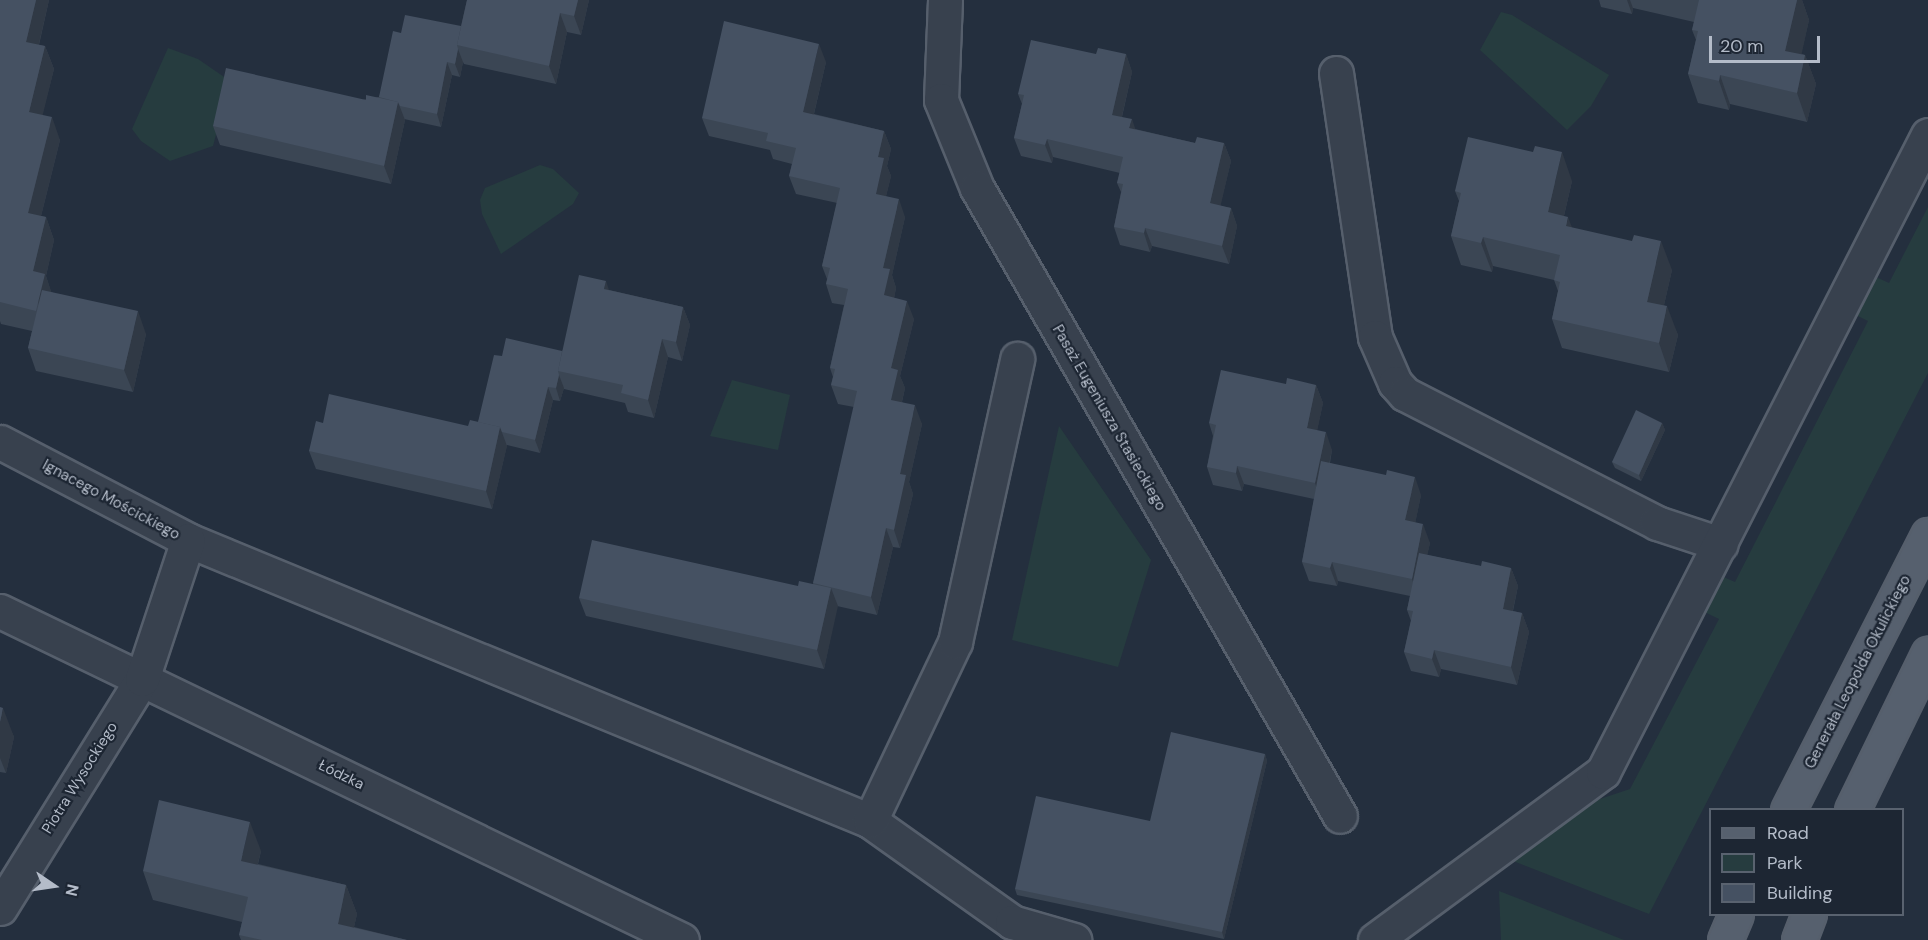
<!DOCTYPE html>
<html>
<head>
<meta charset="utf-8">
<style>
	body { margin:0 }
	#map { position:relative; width:1928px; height:940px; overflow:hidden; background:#242f3e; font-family:"DM Sans",sans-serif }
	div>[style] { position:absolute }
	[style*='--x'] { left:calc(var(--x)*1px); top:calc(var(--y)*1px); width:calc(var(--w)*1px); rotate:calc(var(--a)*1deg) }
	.green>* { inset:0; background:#263c3f }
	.roads { filter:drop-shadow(2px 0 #565f6c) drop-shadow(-2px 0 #565f6c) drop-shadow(0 2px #565f6c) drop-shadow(0 -2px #565f6c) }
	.minor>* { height:33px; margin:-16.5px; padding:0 16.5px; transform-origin:16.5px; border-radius:16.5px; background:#38414e }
	.major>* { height:33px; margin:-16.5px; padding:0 16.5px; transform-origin:16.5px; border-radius:16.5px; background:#56606e }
	.wall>* { inset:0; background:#3b4654 }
	.shaded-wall>* { inset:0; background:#303945 }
	.building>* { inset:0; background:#455162 }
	span { translate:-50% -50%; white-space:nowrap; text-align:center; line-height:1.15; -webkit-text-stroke:4.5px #1d2633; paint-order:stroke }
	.street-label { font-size:15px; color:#b4bcc9 }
	.legend { position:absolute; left:1709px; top:808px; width:195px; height:108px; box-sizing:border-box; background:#1d2633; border:2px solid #59626f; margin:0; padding:8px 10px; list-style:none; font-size:18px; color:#b4bcc9 }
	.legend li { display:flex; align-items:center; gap:12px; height:30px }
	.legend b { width:30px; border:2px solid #59626f }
	.north { position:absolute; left:24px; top:856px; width:60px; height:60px; -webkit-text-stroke:4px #1d2633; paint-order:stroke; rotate:103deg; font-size:16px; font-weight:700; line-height:24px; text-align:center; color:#b4bcc9 }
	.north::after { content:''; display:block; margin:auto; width:21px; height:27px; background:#b4bcc9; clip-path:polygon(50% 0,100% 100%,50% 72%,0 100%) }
	.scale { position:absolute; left:1709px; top:36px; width:111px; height:27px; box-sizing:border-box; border:3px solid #b4bcc9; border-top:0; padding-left:8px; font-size:18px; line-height:21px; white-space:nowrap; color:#b4bcc9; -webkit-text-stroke:4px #1d2633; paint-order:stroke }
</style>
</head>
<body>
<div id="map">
	<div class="green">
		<div style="clip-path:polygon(1501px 12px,1512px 15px,1609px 75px,1591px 106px,1567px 130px,1480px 50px)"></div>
		<div style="clip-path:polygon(168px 48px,198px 59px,230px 81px,213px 146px,170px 161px,141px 141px,132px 129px)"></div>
		<div style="clip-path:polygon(540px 165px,553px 169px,579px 193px,573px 204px,501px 254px,482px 214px,480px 200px,485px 188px)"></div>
		<div style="clip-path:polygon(1928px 207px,1928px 373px,1649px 914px,1513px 861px,1597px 800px,1630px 789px,1719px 619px,1694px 607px,1712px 572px,1735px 582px,1868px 321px,1846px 310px,1865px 272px,1889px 283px)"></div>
		<div style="clip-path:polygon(732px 380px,790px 395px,778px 450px,710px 436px)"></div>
		<div style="clip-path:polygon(1059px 426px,1151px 560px,1118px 667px,1012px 640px)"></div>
		<div style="clip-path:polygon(1499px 891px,1624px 940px,1501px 940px)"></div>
	</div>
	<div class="roads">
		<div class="minor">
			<div style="--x:945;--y:0;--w:100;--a:92.3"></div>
			<div style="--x:941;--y:100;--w:95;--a:67.8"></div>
			<div style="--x:977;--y:188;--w:725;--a:59.97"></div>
			<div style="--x:1336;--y:73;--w:267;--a:81.6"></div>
			<div style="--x:1375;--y:337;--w:50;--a:66.5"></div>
			<div style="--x:1395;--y:383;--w:15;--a:48"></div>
			<div style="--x:1405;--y:394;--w:283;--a:27.1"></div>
			<div style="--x:1657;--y:523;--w:67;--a:18.2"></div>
			<div style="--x:0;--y:442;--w:212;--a:27.5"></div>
			<div style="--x:188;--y:540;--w:738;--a:22.39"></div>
			<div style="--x:870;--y:821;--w:174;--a:35.4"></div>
			<div style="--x:1012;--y:922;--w:65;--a:16.2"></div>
			<div style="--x:0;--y:611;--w:757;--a:25.75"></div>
			<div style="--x:870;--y:821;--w:198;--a:-64.6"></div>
			<div style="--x:955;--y:642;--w:290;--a:-77.6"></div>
			<div style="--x:0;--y:908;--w:269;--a:-58.2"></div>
			<div style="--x:142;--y:679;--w:146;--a:-71.7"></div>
			<div style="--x:1375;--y:940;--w:283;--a:-36.4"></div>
			<div style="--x:1603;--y:772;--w:715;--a:-62.97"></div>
		</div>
		<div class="major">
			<div style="--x:1788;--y:810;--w:309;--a:-63"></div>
			<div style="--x:1852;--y:810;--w:174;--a:-64"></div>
			<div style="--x:1725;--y:940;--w:28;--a:-67"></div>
			<div style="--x:1799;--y:940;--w:28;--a:-69"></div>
		</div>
	</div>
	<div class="wall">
		<div style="clip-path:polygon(0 0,49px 0,39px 45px,45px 46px,54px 69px,42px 115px,60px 140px,41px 216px,46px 217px,54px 240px,46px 276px,51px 292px,146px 334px,133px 392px,36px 371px,28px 348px,32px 331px,1px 324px,0 321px)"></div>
		<div style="clip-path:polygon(467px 0,589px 0,581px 35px,567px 32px,556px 84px,464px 64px,463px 62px,460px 77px,452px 75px,441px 127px,404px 119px,405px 120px,391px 184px,220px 145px,213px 126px,379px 97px,401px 33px,461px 26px)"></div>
		<div style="clip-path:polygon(1599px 0,1802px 0,1809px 20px,1801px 54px,1805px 55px,1816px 84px,1807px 122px,1730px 104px,1729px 110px,1698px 103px,1688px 74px,1696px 40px,1692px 30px,1694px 22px,1633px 8px,1632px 14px,1601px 7px)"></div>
		<div style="clip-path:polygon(1096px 54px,1126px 54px,1132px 72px,1122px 117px,1135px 129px,1195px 143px,1224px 143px,1231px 161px,1220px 206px,1231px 208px,1237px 226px,1229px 264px,1152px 246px,1150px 252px,1120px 245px,1114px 227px,1121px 192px,1117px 183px,1120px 173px,1053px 157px,1052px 163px,1021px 156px,1014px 138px,1022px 104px,1018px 94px)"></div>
		<div style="clip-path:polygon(826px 62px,814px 114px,884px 131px,891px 149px,887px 166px,891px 176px,886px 196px,905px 217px,892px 275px,896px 288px,894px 298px,914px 319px,900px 376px,905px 388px,902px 402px,922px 424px,909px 482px,913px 494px,900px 548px,893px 547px,877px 615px,837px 606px,824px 669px,586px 616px,579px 598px,798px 586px,813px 584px,854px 407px,838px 404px,831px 385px,833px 377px,830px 368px,844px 305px,832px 303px,826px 284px,827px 279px,822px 266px,837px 203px,796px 194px,789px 176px,792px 164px,773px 159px,770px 150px,709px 136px,702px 118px)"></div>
		<div style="clip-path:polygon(1572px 181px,1564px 216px,1572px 228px,1672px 270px,1664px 305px,1678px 335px,1669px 372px,1562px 348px,1552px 319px,1558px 291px,1554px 280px,1493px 266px,1492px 272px,1461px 265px,1451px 236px,1459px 201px,1455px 191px)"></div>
		<div style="clip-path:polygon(609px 290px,683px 307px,690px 325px,682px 361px,668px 357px,654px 418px,628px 412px,625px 403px,564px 389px,564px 388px,560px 401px,553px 400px,540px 453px,507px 445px,492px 509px,316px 469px,309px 451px,323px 423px,468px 426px,478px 422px,502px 356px,562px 351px)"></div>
		<div style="clip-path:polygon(1286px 384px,1316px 385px,1323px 403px,1317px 430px,1332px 450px,1330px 463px,1421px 495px,1415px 523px,1430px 543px,1427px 555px,1481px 566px,1511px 568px,1518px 586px,1513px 611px,1522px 613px,1529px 632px,1517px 685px,1441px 669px,1439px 677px,1411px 671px,1404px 652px,1411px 621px,1407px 610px,1410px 596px,1338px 581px,1337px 586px,1309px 581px,1302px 562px,1314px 499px,1244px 484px,1242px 491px,1213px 485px,1207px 467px,1213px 436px,1209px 423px)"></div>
		<div style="clip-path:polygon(1662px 423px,1665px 430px,1641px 481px,1615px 468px,1612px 462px)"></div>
		<div style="clip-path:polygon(0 707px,14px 737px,6px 773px,0 772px)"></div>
		<div style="clip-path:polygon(1265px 754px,1267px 761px,1224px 939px,1017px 895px,1015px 889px,1150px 821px)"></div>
		<div style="clip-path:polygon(261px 851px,258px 864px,346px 885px,357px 914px,354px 927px,407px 940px,241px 940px,239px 935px,242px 922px,153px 900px,143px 871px)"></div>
	</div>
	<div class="shaded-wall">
		<div style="clip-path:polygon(36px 0,49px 0,34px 65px,26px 42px)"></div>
		<div style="clip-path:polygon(578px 0,589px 0,581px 35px,574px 16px)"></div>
		<div style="clip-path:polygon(1627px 0,1630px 0,1633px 8px,1632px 14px)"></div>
		<div style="clip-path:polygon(1797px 0,1802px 0,1809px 20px,1796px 80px,1785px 51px)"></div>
		<div style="clip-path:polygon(560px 13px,567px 32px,556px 84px,549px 66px)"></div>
		<div style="clip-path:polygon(819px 44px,826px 62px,810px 130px,803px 112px)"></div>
		<div style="clip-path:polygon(45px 46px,54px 69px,38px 134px,29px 112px)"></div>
		<div style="clip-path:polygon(458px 49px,463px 62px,460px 77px,455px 64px)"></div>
		<div style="clip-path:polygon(1126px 54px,1132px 72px,1118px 133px,1112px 115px)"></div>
		<div style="clip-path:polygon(1805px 55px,1816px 84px,1807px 122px,1797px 93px)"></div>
		<div style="clip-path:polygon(447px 62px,452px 75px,441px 127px,437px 114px)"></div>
		<div style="clip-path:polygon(1720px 75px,1730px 104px,1729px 110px,1719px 81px)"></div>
		<div style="clip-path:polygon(398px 102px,405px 120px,391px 184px,384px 166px)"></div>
		<div style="clip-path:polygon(52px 117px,60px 140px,36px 236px,28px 213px)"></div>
		<div style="clip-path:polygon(1132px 119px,1138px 137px,1129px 128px)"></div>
		<div style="clip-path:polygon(884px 131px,891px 149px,887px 166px,891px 176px,882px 212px,876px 194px,878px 157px)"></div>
		<div style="clip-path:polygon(1047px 139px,1053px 157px,1052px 163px,1045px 145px)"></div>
		<div style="clip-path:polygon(1224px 143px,1231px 161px,1217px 221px,1210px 203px)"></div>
		<div style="clip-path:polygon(1562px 152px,1572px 181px,1558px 241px,1548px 212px)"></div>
		<div style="clip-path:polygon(899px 199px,905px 217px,892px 275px,896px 288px,891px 314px,884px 295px,883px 268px)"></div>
		<div style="clip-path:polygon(1231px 208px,1237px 226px,1229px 264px,1222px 246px)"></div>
		<div style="clip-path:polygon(46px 217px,54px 240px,46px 276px,53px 297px,44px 334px,33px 271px)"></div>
		<div style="clip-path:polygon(1568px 217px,1579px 246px,1566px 226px)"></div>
		<div style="clip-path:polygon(1145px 228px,1152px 246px,1150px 252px,1144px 233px)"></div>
		<div style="clip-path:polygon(1483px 237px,1493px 266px,1492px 272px,1481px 243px)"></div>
		<div style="clip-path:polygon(1661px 241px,1672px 270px,1658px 331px,1647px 302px)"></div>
		<div style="clip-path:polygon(606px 281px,612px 299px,604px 289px)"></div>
		<div style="clip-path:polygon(907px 301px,914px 319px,900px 376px,905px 388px,898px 418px,891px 400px,891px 368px)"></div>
		<div style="clip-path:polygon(1667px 306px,1678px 335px,1669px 372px,1659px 343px)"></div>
		<div style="clip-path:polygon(683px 307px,690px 325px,682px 361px,676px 342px)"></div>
		<div style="clip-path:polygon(138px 311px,146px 334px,133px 392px,124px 370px)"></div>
		<div style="clip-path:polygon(662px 339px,668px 357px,654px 418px,648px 400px)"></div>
		<div style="clip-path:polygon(559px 375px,564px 388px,560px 401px,556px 388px)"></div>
		<div style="clip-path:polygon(1316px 385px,1323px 403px,1314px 446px,1307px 428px)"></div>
		<div style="clip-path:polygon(548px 387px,553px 400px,540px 453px,535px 440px)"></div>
		<div style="clip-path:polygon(915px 405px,922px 424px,909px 482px,913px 494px,900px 548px,894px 530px,900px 474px)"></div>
		<div style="clip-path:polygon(1662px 423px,1665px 430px,1641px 481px,1639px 475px)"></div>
		<div style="clip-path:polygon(500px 427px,507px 446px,492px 509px,486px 491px)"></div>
		<div style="clip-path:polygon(1326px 432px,1332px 450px,1321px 501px,1315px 483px)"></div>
		<div style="clip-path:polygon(1237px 466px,1244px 484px,1242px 491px,1236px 473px)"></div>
		<div style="clip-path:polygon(1415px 477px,1421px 495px,1412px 539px,1405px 520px)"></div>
		<div style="clip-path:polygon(1423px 524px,1430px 543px,1418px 597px,1412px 579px)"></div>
		<div style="clip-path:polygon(886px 528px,893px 547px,877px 615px,871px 597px)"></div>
		<div style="clip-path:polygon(1332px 562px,1338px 581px,1337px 586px,1330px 568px)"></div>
		<div style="clip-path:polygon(1511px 568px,1518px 586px,1509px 627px,1503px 609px)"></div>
		<div style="clip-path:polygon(831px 588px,838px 606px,824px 669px,817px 650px)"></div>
		<div style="clip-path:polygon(1522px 613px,1529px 632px,1517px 685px,1511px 667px)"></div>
		<div style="clip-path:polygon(1434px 650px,1441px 669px,1439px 677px,1432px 659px)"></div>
		<div style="clip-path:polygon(3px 708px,14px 737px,6px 773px,0 758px,0 722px)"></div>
		<div style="clip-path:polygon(1265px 754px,1267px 761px,1224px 939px,1222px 932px)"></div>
		<div style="clip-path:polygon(250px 822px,261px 851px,251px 890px,241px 861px)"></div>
		<div style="clip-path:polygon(346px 885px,357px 914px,351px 940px,338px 924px)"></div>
	</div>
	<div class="building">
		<div style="clip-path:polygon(0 0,36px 0,26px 42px,45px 46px,29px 112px,52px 117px,28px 213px,46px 217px,33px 271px,45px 274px,36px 311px,0 302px)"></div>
		<div style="clip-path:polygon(467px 0,578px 0,574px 16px,560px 13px,549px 66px,457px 45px)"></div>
		<div style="clip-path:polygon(1699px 0,1797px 0,1785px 51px,1805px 55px,1797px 93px,1720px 75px,1719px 81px,1688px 74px,1698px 31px,1692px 30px)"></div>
		<div style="clip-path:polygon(405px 15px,461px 26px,457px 45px,458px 49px,455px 64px,447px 62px,437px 114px,400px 106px,398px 102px,379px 97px,393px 31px,401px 33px)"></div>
		<div style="clip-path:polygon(724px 21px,819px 44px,803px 112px,884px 131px,878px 157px,884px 158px,876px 194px,899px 199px,883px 268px,890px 269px,884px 295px,907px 301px,891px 368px,898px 370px,891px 400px,915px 405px,900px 474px,906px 475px,894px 530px,886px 528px,871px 597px,813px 583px,857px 391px,831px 385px,835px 369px,830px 368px,848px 289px,826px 284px,830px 268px,822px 266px,840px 188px,789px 176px,796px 148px,766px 141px,768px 133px,702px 118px)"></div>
		<div style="clip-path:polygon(1031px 40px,1096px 54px,1098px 48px,1126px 54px,1112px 115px,1132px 119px,1129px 128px,1195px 143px,1197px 137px,1224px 143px,1210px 203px,1231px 208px,1222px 246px,1145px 228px,1144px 233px,1114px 227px,1123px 184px,1117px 183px,1123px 157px,1047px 139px,1045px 145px,1014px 138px,1024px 95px,1018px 94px)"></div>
		<div style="clip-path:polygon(226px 68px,366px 100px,366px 95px,398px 102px,384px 166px,213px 126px)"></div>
		<div style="clip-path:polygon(1468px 137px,1533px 152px,1535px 146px,1562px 152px,1548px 212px,1568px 217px,1566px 226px,1632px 241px,1634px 235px,1661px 241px,1647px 302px,1667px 306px,1659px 343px,1552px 319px,1560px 282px,1554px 280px,1560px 255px,1483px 237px,1481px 243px,1451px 236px,1461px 193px,1455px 191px)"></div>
		<div style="clip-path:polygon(579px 275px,606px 281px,604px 289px,683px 307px,676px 342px,662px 339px,648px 400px,621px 393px,623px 385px,558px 371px)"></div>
		<div style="clip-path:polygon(42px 290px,138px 311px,124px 370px,28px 348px)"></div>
		<div style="clip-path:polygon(506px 338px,562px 351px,558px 371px,559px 375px,556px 388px,548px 387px,535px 440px,502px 432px,500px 427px,478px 422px,494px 355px,502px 356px)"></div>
		<div style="clip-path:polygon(1221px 370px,1286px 384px,1287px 378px,1316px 385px,1307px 428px,1326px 432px,1315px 483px,1237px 466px,1236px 473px,1207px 467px,1216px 425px,1209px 423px)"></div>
		<div style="clip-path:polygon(329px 394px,468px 426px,470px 420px,500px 427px,486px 491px,309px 451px,316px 421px,323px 423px)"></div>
		<div style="clip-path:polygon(1636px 410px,1662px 423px,1639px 475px,1612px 462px)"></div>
		<div style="clip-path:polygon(1321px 461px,1386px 475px,1387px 470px,1415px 477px,1405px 520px,1423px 524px,1412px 579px,1332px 562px,1330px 568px,1302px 562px)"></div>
		<div style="clip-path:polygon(592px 540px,798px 586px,799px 581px,831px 588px,817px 650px,579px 598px)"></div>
		<div style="clip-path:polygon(1419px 553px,1481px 566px,1482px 561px,1511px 568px,1503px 609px,1522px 613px,1511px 667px,1434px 650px,1432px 659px,1404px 652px,1413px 611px,1407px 610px)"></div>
		<div style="clip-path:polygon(0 707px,3px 708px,0 722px)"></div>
		<div style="clip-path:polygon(1171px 732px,1265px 754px,1222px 932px,1015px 889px,1036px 796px,1150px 821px)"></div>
		<div style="clip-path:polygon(159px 800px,250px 822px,241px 861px,346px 885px,338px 924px,407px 940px,262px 940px,239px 935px,248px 897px,143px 871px)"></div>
	</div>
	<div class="street-label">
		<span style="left:1109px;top:418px;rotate:60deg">Pasaż Eugeniusza Stasieckiego</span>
		<span style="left:111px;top:500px;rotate:28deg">Ignacego Mościckiego</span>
		<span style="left:1858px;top:672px;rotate:-63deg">Generała Leopolda Okulickiego</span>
		<span style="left:341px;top:775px;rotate:26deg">Łódzka</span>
		<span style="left:80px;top:778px;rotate:-58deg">Piotra Wysockiego</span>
	</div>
	<ul class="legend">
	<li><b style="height:8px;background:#56606e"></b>Road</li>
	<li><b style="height:16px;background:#263c3f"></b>Park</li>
	<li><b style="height:16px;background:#455162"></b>Building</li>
	</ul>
	<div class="north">N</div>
	<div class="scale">20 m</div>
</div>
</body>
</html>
